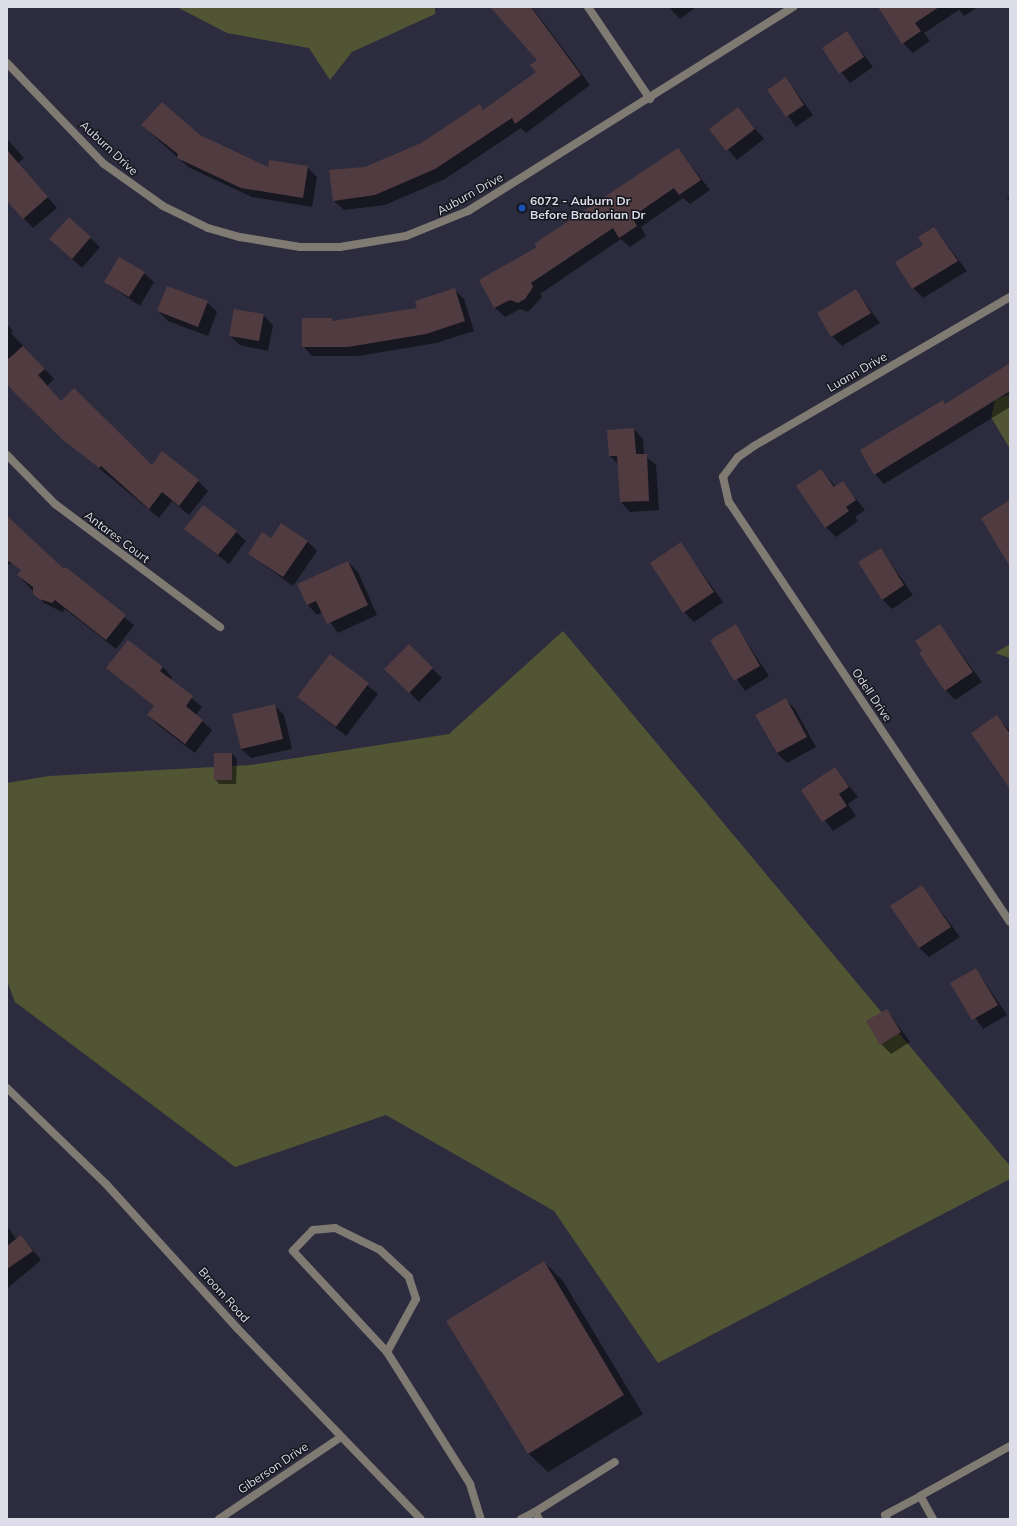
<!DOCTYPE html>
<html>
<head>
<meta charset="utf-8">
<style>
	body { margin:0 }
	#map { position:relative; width:1017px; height:1526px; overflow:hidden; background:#2c2c3e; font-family:Mulish,sans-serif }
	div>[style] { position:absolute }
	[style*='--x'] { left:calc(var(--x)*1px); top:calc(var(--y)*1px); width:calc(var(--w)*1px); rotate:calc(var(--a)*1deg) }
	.green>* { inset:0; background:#525534 }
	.shadow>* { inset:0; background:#0007 }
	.building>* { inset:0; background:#503b41 }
	.lane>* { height:8px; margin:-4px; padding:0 4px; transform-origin:4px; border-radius:4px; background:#7f7a72 }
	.street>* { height:8px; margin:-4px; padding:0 4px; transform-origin:4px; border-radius:4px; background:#7f7a72 }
	.dots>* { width:11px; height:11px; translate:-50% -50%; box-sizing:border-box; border:2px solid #16161e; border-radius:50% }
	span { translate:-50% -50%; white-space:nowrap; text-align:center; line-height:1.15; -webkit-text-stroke:3px #16161e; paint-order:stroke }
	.street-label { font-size:12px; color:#dcdde8 }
	.poi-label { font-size:12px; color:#dcdde8; font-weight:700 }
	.left { translate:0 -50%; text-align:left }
	.frame { position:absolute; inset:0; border:8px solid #dcdde8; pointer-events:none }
</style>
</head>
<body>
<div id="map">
	<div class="green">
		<div style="clip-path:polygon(177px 7px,435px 7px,435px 14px,352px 52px,330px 80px,309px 48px,227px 33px)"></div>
		<div style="clip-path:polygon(1010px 394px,1010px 449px,991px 417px,995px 400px)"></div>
		<div style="clip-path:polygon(563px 631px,1010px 1166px,1010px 1179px,658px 1363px,554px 1211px,386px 1115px,235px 1167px,15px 1002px,7px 981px,7px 783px,49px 776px,251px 765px,449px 734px)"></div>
		<div style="clip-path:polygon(1010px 644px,1010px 658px,995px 653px)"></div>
	</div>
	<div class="shadow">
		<div style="clip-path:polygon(492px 7px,532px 7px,590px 85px,526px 133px,521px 128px,445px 179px,385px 205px,344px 210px,334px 201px,365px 168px,422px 144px,479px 106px,484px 110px,537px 73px,538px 60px)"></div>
		<div style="clip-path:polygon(669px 7px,696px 7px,680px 19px)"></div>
		<div style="clip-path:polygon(891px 7px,978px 7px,964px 16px,959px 10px,924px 33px,930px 41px,913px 53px,903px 43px)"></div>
		<div style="clip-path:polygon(847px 33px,873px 67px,850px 83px,823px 49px)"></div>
		<div style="clip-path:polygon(786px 78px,813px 115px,796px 127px,769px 90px)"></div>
		<div style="clip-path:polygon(738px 108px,764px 139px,737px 160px,711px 129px)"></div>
		<div style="clip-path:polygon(142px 125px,200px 136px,269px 168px,307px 167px,317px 177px,312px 207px,252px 197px,188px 167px)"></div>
		<div style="clip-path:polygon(7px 139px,24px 158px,18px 163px,57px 208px,33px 228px,7px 200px)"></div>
		<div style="clip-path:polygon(678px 149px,710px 190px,690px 204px,683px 198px,641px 227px,646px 236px,630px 247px,621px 239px,540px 294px,542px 297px,528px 312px,520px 309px,505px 317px,495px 308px,481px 280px,538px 248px)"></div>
		<div style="clip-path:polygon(1010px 196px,1010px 203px,1007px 198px)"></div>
		<div style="clip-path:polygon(934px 228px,967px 271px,923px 298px,913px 288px)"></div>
		<div style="clip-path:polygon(90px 238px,100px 247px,82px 268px,60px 248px)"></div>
		<div style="clip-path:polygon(144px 273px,154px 282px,140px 306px,105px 282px)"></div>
		<div style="clip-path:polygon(454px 289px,464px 299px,474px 331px,436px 343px,358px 356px,312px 356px,303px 346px,331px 319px,334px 322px,418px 308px)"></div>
		<div style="clip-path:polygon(856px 290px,880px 323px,842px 346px,832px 336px)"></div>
		<div style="clip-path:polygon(207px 302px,217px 312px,208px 336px,168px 321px,158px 311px)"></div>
		<div style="clip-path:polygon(263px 315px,273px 325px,268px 351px,240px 345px,230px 336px)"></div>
		<div style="clip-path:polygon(7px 324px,13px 331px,11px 333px,54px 379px,47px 386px,62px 402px,152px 466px,198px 481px,208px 491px,189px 515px,172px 501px,159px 518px,64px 439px,7px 379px)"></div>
		<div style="clip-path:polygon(1010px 369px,1010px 407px,884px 484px,875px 474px,943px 401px,946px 405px)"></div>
		<div style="clip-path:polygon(634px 429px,643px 439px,644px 455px,656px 465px,659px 510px,630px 512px,621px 502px,618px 464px,610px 456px)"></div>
		<div style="clip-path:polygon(821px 470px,836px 487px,843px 483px,865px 510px,855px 517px,858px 521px,836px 537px,826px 527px)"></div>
		<div style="clip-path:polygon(7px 518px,37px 548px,134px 625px,116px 649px,65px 609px,62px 612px,44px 603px,18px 575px,28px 563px,7px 564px)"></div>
		<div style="clip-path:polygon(185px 529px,236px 532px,246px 541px,229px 564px)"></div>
		<div style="clip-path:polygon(271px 539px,307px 541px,317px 551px,293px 586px,249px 554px)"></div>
		<div style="clip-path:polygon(681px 544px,723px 602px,694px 622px,684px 612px)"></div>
		<div style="clip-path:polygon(881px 549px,913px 595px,892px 609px,882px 599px)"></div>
		<div style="clip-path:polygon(348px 562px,358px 572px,377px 615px,338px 633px,323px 612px,317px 615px,308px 605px)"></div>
		<div style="clip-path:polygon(940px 625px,982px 682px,955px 700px,946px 690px)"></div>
		<div style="clip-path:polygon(736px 626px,769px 676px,745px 691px,711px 640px)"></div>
		<div style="clip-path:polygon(409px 646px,442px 678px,419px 702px,386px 669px)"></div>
		<div style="clip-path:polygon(330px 655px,378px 694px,346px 736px,298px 697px)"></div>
		<div style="clip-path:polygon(163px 667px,172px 677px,170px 680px,202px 707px,196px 715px,212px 730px,195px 753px,158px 725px,148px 715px,155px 707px,107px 668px)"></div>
		<div style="clip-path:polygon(785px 699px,795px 709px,816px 747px,787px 763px,777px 753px,757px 715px)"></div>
		<div style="clip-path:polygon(274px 705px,284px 715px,292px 749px,251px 758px,241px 749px)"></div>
		<div style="clip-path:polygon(997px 717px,1010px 731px,1010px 784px)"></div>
		<div style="clip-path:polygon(232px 754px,237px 759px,236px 784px,219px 784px,215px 779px)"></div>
		<div style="clip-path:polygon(835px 769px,858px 797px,848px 804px,856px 816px,833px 831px,802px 790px)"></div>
		<div style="clip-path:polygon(922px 886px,960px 937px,929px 957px,919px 948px)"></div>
		<div style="clip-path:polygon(976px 969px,1007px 1015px,983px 1029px,951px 983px)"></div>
		<div style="clip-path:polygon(887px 1010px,910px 1042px,891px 1054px,881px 1044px)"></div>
		<div style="clip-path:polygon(7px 1226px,17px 1240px,21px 1236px,41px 1260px,7px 1289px)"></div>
		<div style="clip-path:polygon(544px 1262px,563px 1281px,643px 1414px,548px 1472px,528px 1453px)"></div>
	</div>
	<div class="building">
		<div style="clip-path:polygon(490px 7px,531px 7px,581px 75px,515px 124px,512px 118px,435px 169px,375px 195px,333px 201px,329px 170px,365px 167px,421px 143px,480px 104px,483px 110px,536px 72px,530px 65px,537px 60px)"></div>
		<div style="clip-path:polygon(878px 7px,939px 7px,915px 23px,921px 31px,902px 44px)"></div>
		<div style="clip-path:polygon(847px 31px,864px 57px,839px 74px,822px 48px)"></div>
		<div style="clip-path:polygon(786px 77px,804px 105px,786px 117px,767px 90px)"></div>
		<div style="clip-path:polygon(162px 102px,200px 135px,268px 167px,269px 160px,308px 166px,303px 198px,241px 188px,177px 158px,178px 154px,141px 125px)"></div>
		<div style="clip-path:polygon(738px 107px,755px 129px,726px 151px,709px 129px)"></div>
		<div style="clip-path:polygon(678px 148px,701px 180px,679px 195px,674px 188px,632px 217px,637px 226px,619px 238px,613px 228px,531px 283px,533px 287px,525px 299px,518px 303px,510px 300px,494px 308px,479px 280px,537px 247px,534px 244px)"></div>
		<div style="clip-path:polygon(7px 150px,48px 197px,23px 219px,7px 201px)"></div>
		<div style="clip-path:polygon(69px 217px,91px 237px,72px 259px,49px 239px)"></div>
		<div style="clip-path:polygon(934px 227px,958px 261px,912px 289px,895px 262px,923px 245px,918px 237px)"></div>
		<div style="clip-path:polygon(119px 257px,145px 272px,129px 297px,104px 282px)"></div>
		<div style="clip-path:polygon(167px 286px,208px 301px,198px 327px,157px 311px)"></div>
		<div style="clip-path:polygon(455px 288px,465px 321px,426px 334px,348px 347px,302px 347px,302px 318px,332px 318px,332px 321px,417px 308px,415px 301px)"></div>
		<div style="clip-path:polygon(856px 289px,871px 313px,831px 337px,817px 313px)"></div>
		<div style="clip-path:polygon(234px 309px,264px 314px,259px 341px,229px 336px)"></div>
		<div style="clip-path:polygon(23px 346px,45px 369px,38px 375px,61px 401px,74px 388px,152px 465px,162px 451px,199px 480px,179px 506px,162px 492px,149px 509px,101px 466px,99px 468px,63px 440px,17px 395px,7px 384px,7px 360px)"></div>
		<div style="clip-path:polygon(1010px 363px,1010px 391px,874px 475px,860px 450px,943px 400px,945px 404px)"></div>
		<div style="clip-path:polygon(634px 428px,636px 454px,647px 454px,649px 501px,620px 502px,617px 456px,609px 456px,607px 430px)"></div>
		<div style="clip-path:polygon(821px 469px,834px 487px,843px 481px,856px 500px,846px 507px,849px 511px,825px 528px,796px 486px)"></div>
		<div style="clip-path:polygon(1010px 500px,1010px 567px,981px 518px)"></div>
		<div style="clip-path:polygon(203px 505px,237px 531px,218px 555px,184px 529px)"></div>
		<div style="clip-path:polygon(7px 516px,63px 568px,67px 568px,126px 615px,106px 640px,55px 600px,52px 603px,39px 599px,33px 594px,33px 587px,17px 575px,21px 570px,7px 560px)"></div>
		<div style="clip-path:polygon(281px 523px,308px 541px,283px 577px,248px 554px,262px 532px,271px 538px)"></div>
		<div style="clip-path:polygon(681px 542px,714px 592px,683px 613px,650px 563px)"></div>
		<div style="clip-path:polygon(881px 548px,904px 585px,882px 600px,858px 562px)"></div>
		<div style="clip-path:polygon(348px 561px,368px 605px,327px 624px,316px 601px,307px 605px,297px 584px)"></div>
		<div style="clip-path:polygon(736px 624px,760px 666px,734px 681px,710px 640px)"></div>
		<div style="clip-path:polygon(940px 624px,973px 672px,945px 691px,919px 653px,922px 651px,915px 641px)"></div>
		<div style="clip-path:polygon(128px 640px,163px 667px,160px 671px,193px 696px,186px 706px,203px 720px,185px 744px,147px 715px,154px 706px,106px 668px)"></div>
		<div style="clip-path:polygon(409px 644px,433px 668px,409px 693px,384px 669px)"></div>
		<div style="clip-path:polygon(330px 654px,369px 683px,336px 727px,297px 697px)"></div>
		<div style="clip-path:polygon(786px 698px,807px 737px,777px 753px,755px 715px)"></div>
		<div style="clip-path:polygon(275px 704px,283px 739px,241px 749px,232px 714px)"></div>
		<div style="clip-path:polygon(997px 715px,1010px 734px,1010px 789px,971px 733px)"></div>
		<div style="clip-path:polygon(214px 753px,232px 753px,232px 780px,214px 780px)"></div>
		<div style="clip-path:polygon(835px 767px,849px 787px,839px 794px,847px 806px,822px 822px,801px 790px)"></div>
		<div style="clip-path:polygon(922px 885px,951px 927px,919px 948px,890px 906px)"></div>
		<div style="clip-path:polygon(976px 968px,998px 1005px,972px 1020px,950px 983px)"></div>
		<div style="clip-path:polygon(887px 1009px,901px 1032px,880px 1045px,866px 1021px)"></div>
		<div style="clip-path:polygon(21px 1235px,33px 1251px,7px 1269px,7px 1246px)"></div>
		<div style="clip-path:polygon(544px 1261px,624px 1395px,528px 1454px,446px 1321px)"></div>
	</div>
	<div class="lane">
		<div style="--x:387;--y:1352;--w:60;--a:-61.3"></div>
		<div style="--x:416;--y:1299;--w:23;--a:-108"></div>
		<div style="--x:409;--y:1277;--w:40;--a:-137"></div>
		<div style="--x:380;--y:1250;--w:50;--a:-153.9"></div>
		<div style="--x:335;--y:1228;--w:22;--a:175"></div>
		<div style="--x:313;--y:1230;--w:29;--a:134"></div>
		<div style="--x:293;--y:1251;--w:138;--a:47.1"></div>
		<div style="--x:387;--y:1352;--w:156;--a:57.8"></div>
		<div style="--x:470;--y:1484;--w:37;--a:73"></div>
		<div style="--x:535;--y:1512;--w:94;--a:-32"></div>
		<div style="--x:521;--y:1519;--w:16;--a:-27"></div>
		<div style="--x:535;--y:1512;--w:8;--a:60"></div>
		<div style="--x:887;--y:1519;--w:4;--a:-117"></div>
		<div style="--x:885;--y:1515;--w:40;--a:-28"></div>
		<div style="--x:933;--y:1519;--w:26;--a:-119"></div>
		<div style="--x:920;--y:1496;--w:103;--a:-29.1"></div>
	</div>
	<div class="street">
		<div style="--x:588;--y:7;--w:111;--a:56"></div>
		<div style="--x:7;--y:63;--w:140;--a:46.2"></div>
		<div style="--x:104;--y:164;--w:72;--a:35.4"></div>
		<div style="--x:163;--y:206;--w:50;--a:26.1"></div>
		<div style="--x:208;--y:228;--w:33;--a:16"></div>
		<div style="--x:240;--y:237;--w:61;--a:9.5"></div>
		<div style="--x:300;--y:247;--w:40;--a:0"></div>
		<div style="--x:340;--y:247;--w:67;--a:-9.5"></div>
		<div style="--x:406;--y:236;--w:67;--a:-22"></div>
		<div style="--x:468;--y:211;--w:384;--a:-32.1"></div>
		<div style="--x:1010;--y:297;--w:296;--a:149.8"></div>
		<div style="--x:754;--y:446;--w:19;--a:145"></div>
		<div style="--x:738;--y:457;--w:25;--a:127"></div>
		<div style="--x:723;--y:477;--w:26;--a:77"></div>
		<div style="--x:729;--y:502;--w:505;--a:56.22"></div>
		<div style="--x:7;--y:455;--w:69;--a:45.6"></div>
		<div style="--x:55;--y:504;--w:206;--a:36.7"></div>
		<div style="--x:7;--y:1088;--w:138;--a:44.1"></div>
		<div style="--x:106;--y:1184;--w:195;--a:47.7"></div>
		<div style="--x:237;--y:1328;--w:265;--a:46.1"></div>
		<div style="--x:219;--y:1519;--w:147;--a:-33.9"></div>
	</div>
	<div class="dots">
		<div style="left:522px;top:208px;background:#1a4fb4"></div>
	</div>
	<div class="street-label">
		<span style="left:109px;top:148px;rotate:43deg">Auburn Drive</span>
		<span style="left:470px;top:194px;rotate:-29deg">Auburn Drive</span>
		<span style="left:857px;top:372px;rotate:-30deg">Luann Drive</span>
		<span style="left:117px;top:537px;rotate:37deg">Antares Court</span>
		<span style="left:872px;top:695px;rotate:56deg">Odell Drive</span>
		<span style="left:224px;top:1295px;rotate:48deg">Broom Road</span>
		<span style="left:273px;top:1468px;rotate:-34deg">Giberson Drive</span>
	</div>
	<div class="poi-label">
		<span class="left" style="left:530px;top:208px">6072 - Auburn Dr<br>Before Bradorian Dr</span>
	</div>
	<div class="frame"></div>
</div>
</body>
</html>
